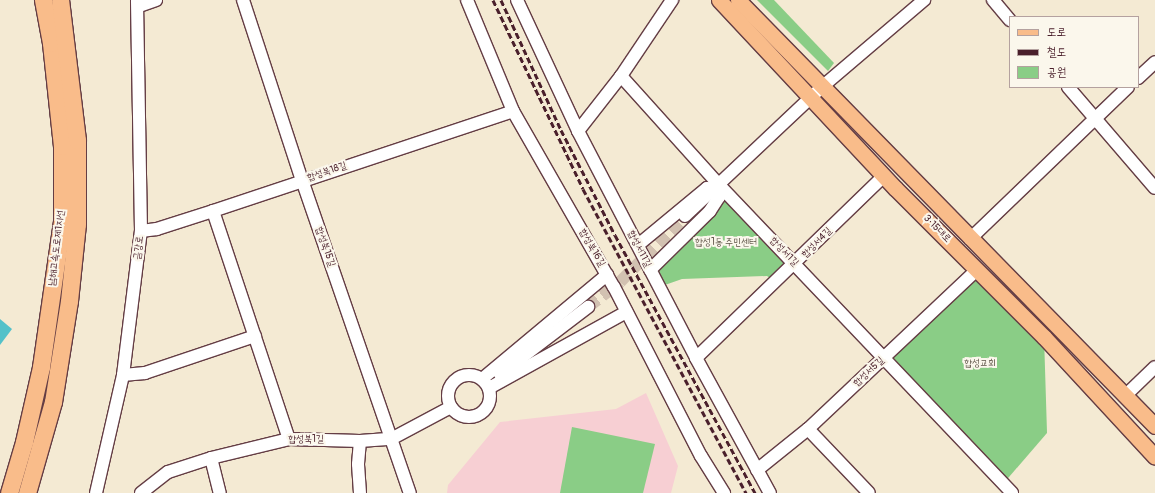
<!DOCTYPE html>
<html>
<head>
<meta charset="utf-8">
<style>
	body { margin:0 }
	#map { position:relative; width:1155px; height:493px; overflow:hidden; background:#f4ead3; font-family:Pangolin,"Poor Story",sans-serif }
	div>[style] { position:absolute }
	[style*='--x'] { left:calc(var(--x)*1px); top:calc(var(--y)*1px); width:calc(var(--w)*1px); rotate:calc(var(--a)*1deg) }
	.built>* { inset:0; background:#f7cfd3 }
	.green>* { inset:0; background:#8acd86 }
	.water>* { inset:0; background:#53c1c9 }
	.minor-tunnel>* { height:12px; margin-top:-6px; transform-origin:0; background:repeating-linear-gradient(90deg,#d2c1b1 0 12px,transparent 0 18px) }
	.roads { filter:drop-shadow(1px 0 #643d44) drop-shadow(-1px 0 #643d44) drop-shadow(0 1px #643d44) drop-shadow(0 -1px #643d44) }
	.minor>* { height:12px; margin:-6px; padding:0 6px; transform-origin:6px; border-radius:6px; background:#fff }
	.minor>.ring { margin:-6px; padding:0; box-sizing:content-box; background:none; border:12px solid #fff; border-radius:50% }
	.major>* { height:15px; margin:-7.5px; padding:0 7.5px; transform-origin:7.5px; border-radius:7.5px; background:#f9bc8a }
	.highway>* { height:17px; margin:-8.5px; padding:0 8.5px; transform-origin:8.5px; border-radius:8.5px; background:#f9bc8a }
	.rail>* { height:3px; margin-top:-1.5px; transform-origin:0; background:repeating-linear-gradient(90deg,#4a1f2b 0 6px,transparent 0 9px) }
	span { translate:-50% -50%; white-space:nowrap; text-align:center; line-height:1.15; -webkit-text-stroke:4px #fbf7ec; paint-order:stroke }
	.street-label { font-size:10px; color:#4a1f2b }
	.park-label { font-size:10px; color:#5d5346 }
	.legend { position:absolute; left:1009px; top:16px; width:130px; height:72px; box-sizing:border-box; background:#fbf7ec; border:1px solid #b4a19f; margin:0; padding:5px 7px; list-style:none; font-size:12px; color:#4a1f2b }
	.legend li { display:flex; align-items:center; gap:8px; height:20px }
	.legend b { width:20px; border:1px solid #b4a19f }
</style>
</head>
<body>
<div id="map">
	<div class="built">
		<div style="clip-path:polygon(646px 393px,678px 466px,671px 493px,447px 493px,448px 485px,500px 422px,616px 409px)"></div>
	</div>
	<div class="green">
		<div style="clip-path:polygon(757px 0,774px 0,834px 63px,828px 71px)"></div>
		<div style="clip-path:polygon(715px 189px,795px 265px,776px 282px,767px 276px,682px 279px,662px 286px,650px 270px,710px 211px)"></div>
		<div style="clip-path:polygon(977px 270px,1044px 337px,1047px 433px,1003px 484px,884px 358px)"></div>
		<div style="clip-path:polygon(572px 427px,655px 444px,643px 493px,560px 493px)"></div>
	</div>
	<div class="water">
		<div style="clip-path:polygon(0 319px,12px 329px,0 345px)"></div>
	</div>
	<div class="minor-tunnel">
		<div style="--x:588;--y:307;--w:41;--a:-38"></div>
		<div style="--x:620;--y:282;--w:93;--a:-45.4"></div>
	</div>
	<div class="roads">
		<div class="minor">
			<div style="--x:243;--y:0;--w:189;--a:71.9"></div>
			<div style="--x:302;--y:180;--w:331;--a:71"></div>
			<div style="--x:467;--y:0;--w:120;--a:67.5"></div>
			<div style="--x:513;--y:111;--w:203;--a:60.2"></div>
			<div style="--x:614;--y:287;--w:190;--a:62.8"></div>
			<div style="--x:701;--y:456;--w:44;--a:58.1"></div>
			<div style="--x:517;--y:0;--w:145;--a:65"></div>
			<div style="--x:578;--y:131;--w:256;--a:62.5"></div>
			<div style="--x:696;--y:358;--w:154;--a:61.3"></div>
			<div style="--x:993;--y:0;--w:26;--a:50"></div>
			<div style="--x:139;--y:6;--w:18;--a:-19"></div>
			<div style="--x:621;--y:76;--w:147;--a:48"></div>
			<div style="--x:719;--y:185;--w:425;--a:46.4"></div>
			<div style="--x:1138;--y:78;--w:23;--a:-43"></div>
			<div style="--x:1068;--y:87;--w:133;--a:49.3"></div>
			<div style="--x:578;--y:131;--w:70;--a:-52"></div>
			<div style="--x:621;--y:76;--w:92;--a:-56.1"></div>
			<div style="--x:213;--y:211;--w:240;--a:71.6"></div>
			<div style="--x:685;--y:216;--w:190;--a:-43.3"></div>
			<div style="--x:823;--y:86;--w:133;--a:-40.4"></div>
			<div style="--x:141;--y:231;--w:16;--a:-7"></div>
			<div style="--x:157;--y:229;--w:59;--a:-17.8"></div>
			<div style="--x:213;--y:211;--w:316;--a:-18.4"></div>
			<div style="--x:970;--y:239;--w:219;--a:-43.9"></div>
			<div style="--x:638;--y:245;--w:89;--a:-39.6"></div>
			<div style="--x:707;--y:188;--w:8;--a:7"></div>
			<div style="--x:715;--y:189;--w:9;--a:63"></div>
			<div style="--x:719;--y:197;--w:17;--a:123"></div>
			<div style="--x:710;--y:211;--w:84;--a:135.5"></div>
			<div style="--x:696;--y:358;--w:262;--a:-44.1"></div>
			<div style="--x:500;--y:374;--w:111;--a:-37.3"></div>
			<div class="ring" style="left:448px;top:375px;width:30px;height:30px"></div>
			<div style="--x:123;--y:375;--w:22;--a:-5"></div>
			<div style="--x:145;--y:373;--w:116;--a:-18.6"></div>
			<div style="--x:482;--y:379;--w:163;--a:-39.8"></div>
			<div style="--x:489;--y:388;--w:157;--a:-29"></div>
			<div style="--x:1126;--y:395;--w:40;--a:-44"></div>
			<div style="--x:808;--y:429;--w:88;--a:46.4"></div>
			<div style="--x:211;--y:458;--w:36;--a:76"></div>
			<div style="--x:757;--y:470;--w:65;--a:-38.8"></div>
			<div style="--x:808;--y:429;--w:232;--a:-43.3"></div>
			<div style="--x:96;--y:493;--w:121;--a:-77.1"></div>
			<div style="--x:123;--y:375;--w:145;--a:-82.9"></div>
			<div style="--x:141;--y:231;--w:231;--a:-91"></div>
			<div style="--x:141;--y:493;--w:34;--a:-38"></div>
			<div style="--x:168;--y:472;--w:45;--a:-18"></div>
			<div style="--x:211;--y:458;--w:80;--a:-13.7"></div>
			<div style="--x:289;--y:439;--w:71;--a:1.6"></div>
			<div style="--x:360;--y:441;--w:31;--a:-4"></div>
			<div style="--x:391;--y:439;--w:68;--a:-28.1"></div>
			<div style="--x:360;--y:493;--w:29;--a:-94"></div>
			<div style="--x:358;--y:464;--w:23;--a:-85"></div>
		</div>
		<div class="major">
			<div style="--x:719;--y:0;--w:258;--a:46.9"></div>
			<div style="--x:895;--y:188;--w:211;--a:45"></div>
			<div style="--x:1044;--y:337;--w:163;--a:47.2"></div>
			<div style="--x:738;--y:0;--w:596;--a:45.61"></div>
		</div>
		<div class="highway">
			<div style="--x:9;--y:493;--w:53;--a:-73.6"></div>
			<div style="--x:24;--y:442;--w:77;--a:-77.2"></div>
			<div style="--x:41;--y:367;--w:148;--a:-81.8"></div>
			<div style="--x:62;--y:221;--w:75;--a:-90"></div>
			<div style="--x:62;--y:146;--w:104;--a:-96.1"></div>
			<div style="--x:51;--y:43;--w:44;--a:-100.5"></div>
			<div style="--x:27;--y:493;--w:95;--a:-74.1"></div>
			<div style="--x:53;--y:402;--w:102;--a:-81"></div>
			<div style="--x:69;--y:301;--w:77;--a:-84.1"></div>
			<div style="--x:77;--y:224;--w:84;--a:-90"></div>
			<div style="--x:77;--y:140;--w:141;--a:-96.9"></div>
		</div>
	</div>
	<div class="rail">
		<div style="--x:493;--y:0;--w:209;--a:64.5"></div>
		<div style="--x:583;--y:189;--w:345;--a:61.8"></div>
		<div style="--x:501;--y:0;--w:143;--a:65.2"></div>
		<div style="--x:561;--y:130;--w:118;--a:62.8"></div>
		<div style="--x:615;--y:235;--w:294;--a:61.5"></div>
	</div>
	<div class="street-label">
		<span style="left:327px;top:172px;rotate:-18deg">합성북18길</span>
		<span style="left:937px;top:229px;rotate:45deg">3·15대로</span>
		<span style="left:817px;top:243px;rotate:-45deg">합성서4길</span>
		<span style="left:325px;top:247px;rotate:71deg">합성북15길</span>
		<span style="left:57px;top:248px;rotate:-83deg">남해고속도로제1지선</span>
		<span style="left:139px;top:248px;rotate:-83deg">금강로</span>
		<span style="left:592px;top:248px;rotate:60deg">합성북16길</span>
		<span style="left:639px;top:249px;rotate:63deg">합성서11길</span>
		<span style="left:784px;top:252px;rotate:46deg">합성서1길</span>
		<span style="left:869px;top:372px;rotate:-43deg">합성서5길</span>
		<span style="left:306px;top:440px">합성북1길</span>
	</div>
	<div class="park-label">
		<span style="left:726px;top:243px">합성1동 주민센터</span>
		<span style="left:980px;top:364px">합성교회</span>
	</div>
	<ul class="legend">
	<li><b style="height:5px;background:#f9bc8a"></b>도로</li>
	<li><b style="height:5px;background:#4a1f2b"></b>철도</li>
	<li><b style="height:11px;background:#8acd86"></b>공원</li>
	</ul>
</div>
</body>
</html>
